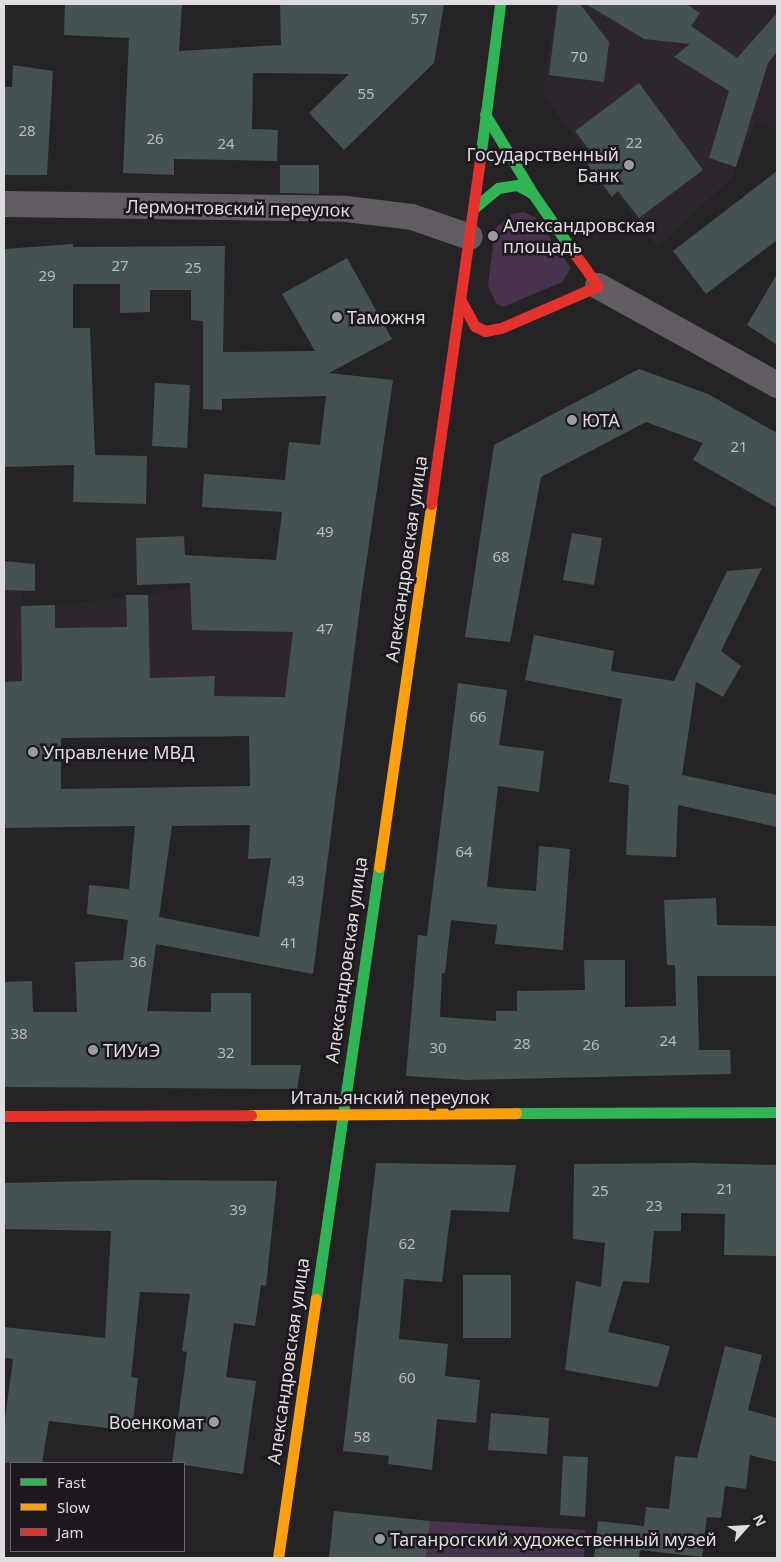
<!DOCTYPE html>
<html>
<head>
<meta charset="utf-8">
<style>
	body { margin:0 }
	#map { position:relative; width:781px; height:1562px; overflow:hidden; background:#252326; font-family:"Noto Sans",sans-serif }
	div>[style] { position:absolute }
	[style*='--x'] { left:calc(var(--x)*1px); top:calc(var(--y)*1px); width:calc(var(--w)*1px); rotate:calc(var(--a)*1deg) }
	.built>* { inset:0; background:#2d262f }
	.green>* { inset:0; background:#47334d }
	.building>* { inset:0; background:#445254 }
	.street>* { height:26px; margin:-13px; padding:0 13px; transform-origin:13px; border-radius:13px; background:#605c62 }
	.fast>* { height:11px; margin:-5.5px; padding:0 5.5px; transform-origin:5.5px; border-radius:5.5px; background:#30b455 }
	.slow>* { height:11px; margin:-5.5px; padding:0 5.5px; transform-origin:5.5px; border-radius:5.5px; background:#ff9f0a }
	.jam>* { height:11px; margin:-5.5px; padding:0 5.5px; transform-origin:5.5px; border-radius:5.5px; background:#e5322d }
	.dots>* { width:14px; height:14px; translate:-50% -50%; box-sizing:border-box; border:2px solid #1c181d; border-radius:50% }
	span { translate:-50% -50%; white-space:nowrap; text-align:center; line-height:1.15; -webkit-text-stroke:5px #1c181d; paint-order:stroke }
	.number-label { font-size:15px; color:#b8babc }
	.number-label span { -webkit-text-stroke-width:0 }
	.poi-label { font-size:18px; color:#dedcdf }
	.right { translate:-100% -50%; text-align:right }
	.left { translate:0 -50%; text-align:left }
	.street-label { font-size:18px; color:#dedcdf }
	.frame { position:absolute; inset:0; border:5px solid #dedcdf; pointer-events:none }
	.legend { position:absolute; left:10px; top:1462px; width:175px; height:90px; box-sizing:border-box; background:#1c181d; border:1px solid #6a666b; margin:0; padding:6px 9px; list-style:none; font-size:15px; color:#dedcdf }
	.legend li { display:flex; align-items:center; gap:10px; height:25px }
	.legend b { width:25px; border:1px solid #6a666b }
	.north { position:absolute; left:721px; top:1502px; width:50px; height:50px; -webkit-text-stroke:4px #1c181d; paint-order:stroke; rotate:64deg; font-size:14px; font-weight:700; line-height:20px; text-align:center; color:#dedcdf }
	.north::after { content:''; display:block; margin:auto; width:18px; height:22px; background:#dedcdf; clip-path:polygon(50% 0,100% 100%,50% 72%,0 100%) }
</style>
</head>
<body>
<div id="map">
	<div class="built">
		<div style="clip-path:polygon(556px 4px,777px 4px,777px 130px,756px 121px,731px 178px,658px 248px,614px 189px,606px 195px,583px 164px,589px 156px,543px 95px)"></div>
		<div style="clip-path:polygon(207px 582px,361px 598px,350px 698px,214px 696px,215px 676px,4px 682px,4px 590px,22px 591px,22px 606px,55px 605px,148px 595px)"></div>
	</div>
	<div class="green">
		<div style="clip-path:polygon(524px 212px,536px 218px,571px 268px,562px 282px,503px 307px,496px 303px,488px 286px,495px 229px,512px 214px)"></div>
		<div style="clip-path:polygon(430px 1521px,585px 1530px,584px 1558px,426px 1558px)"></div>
	</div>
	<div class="building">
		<div style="clip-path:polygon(65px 4px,182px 4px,179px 51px,281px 45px,280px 4px,444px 4px,434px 63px,344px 150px,309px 113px,349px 74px,253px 73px,252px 129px,278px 130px,277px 161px,174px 159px,174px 175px,123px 173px,129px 38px,64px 35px)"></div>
		<div style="clip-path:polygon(558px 4px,580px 4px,609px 42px,604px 82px,549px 75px)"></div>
		<div style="clip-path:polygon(586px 4px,686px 4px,700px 13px,691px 26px,737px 58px,777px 13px,777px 52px,768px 63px,736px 167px,709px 158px,729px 91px,674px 57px,690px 44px,644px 39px)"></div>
		<div style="clip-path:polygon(13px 65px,53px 71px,47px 175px,4px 175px,4px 87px,12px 87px)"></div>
		<div style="clip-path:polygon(639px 83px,703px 170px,639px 218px,618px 191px,612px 197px,585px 161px,593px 155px,575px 131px)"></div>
		<div style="clip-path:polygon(280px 165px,319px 165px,319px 194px,280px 193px)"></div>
		<div style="clip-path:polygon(777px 171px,777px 240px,706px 294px,673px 251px)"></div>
		<div style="clip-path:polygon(evenodd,73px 244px,73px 247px,225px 246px,223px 352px,315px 351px,282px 294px,347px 258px,392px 339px,329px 373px,393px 380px,361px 598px,313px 974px,156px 944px,147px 1011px,211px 1012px,211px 993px,251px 993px,251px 1065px,301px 1065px,297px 1089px,4px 1087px,4px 982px,32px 981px,33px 1012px,77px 1012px,75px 962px,123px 960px,128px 920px,87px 914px,89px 885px,129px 889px,135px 826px,4px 828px,4px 682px,22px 681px,21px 606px,55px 605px,55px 628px,127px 627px,126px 595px,148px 595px,150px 678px,215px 676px,214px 696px,285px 697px,293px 632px,192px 630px,190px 583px,137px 585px,136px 538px,184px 536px,185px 555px,276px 560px,282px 512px,202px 507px,204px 474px,285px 480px,289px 442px,320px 445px,326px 396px,222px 399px,222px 410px,203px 409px,203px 321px,191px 320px,191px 290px,150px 290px,150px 312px,120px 313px,120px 284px,73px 284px,73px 328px,90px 328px,95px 455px,147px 456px,146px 504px,73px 502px,74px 465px,4px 467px,4px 249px,73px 244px,249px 736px,250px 786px,61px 789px,61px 738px,249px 736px,73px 244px,250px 825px,248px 859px,271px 858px,259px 937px,159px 917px,172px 826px,250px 825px)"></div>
		<div style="clip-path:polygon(777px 274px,777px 345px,747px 325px)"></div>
		<div style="clip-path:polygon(639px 369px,708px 394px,777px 433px,777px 508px,693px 460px,703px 443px,646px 422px,541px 477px,510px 642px,465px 637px,494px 445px)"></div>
		<div style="clip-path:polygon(155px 383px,190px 385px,187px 448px,152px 446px)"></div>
		<div style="clip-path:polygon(572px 533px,602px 538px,594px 585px,563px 580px)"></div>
		<div style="clip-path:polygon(4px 561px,35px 564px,35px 591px,4px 590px)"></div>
		<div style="clip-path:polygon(762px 568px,721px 651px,741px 666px,723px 697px,696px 682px,682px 775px,777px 795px,777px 827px,678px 805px,676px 857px,626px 855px,629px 785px,609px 782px,622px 699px,525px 680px,534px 635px,614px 651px,611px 671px,674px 681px,727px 571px)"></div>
		<div style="clip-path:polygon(458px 683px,507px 690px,499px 745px,544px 751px,539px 792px,498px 786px,487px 887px,536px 891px,539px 846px,570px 849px,563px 950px,495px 944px,497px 925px,451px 920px,445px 973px,442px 973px,440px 1017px,496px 1021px,496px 1011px,517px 1011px,517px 991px,585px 990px,584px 960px,625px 960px,625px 1007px,676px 1006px,675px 965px,667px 965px,664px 900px,716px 898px,717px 925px,777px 926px,777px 976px,697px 976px,699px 1050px,730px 1050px,731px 1074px,467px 1080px,406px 1076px,418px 935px,427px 936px)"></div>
		<div style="clip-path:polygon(376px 1163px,516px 1165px,509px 1212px,451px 1210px,442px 1282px,404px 1279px,399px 1339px,448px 1344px,445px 1376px,480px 1380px,476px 1423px,437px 1419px,432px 1470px,388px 1464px,389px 1456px,343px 1451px)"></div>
		<div style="clip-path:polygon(695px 1163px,777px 1165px,777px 1256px,724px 1255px,725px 1214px,681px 1213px,681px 1231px,654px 1231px,649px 1283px,623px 1281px,608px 1332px,670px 1346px,658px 1387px,565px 1370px,576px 1281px,601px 1287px,605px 1243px,573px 1239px,574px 1164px)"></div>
		<div style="clip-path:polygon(136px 1180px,277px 1181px,266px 1286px,261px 1285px,255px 1326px,234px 1323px,226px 1377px,256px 1381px,243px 1474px,172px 1463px,187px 1352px,182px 1351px,190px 1294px,140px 1292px,131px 1377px,138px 1378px,132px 1431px,49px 1421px,42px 1463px,4px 1463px,4px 1426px,13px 1359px,4px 1358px,4px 1327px,105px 1338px,111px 1231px,4px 1229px,4px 1183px)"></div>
		<div style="clip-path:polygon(463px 1275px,511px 1275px,511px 1338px,463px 1338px)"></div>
		<div style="clip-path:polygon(725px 1346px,762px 1355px,748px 1410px,777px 1418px,777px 1462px,750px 1455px,746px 1489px,725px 1486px,721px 1518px,707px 1517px,702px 1557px,640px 1550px,639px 1558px,594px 1558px,598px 1521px,644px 1526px,646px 1507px,669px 1509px,675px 1456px,697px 1458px)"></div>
		<div style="clip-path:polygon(491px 1413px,549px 1418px,547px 1454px,488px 1450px)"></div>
		<div style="clip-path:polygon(563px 1456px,588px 1457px,585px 1517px,560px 1515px)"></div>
		<div style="clip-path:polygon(334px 1511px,430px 1521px,426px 1558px,329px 1558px)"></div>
	</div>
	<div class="street">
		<div style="--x:4;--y:204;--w:342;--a:0.8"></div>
		<div style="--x:346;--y:209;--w:66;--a:6.9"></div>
		<div style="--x:412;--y:217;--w:61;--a:19"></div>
		<div style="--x:598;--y:286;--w:205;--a:28.9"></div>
	</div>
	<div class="fast">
		<div style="--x:485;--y:114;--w:93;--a:59"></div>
		<div style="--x:533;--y:194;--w:72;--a:55.2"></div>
		<div style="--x:480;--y:159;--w:156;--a:-82.6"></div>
		<div style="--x:473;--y:209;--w:33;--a:-40"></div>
		<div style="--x:498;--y:188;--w:19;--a:-9"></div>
		<div style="--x:517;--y:185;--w:18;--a:29"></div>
		<div style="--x:516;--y:1113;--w:261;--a:-0.2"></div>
		<div style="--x:316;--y:1299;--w:437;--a:-81.7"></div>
	</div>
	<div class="slow">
		<div style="--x:379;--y:867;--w:367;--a:-81.8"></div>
		<div style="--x:251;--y:1115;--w:265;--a:-0.4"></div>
		<div style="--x:278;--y:1558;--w:262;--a:-81.7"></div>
	</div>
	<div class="jam">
		<div style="--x:461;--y:301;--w:29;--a:61"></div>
		<div style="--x:475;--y:326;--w:11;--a:27"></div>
		<div style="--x:485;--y:331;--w:16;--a:-11"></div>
		<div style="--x:501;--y:328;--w:106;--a:-23.4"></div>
		<div style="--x:598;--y:286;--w:41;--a:-126"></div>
		<div style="--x:431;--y:504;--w:348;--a:-81.9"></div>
		<div style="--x:4;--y:1116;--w:247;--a:-0.2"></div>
	</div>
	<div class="dots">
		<div style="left:629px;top:165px;background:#9d9b9e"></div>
		<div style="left:493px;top:236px;background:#9d9b9e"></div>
		<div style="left:337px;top:317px;background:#9d9b9e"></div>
		<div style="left:572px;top:420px;background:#9d9b9e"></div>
		<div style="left:33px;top:752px;background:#9d9b9e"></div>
		<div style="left:93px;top:1050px;background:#9d9b9e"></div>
		<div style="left:214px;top:1422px;background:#9d9b9e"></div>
		<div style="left:380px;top:1539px;background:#9d9b9e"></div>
	</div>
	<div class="number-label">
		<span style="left:419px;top:19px">57</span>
		<span style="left:579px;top:57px">70</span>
		<span style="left:366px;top:94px">55</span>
		<span style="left:27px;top:131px">28</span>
		<span style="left:155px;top:139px">26</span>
		<span style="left:634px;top:143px">22</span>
		<span style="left:226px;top:144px">24</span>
		<span style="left:120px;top:266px">27</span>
		<span style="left:193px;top:268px">25</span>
		<span style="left:47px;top:276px">29</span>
		<span style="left:739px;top:447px">21</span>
		<span style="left:325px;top:532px">49</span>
		<span style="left:501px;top:557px">68</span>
		<span style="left:325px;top:629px">47</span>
		<span style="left:478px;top:717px">66</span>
		<span style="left:464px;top:852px">64</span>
		<span style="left:296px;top:881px">43</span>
		<span style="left:289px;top:943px">41</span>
		<span style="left:138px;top:962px">36</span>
		<span style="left:19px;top:1034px">38</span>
		<span style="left:668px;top:1041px">24</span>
		<span style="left:522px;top:1044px">28</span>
		<span style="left:591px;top:1045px">26</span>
		<span style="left:438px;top:1048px">30</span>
		<span style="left:226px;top:1053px">32</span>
		<span style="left:725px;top:1189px">21</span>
		<span style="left:600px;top:1191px">25</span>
		<span style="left:654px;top:1206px">23</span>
		<span style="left:238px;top:1210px">39</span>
		<span style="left:407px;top:1244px">62</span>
		<span style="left:407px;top:1378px">60</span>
		<span style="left:362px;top:1437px">58</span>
	</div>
	<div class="poi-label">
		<span class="right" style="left:619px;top:165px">Государственный<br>Банк</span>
		<span class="left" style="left:503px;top:236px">Александровская<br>площадь</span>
		<span class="left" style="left:347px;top:317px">Таможня</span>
		<span class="left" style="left:582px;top:420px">ЮТА</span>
		<span class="left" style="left:43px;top:752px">Управление МВД</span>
		<span class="left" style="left:103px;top:1050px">ТИУиЭ</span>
		<span class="right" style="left:204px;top:1422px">Военкомат</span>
		<span class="left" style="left:390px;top:1539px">Таганрогский художественный музей</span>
	</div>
	<div class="street-label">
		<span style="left:238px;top:208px;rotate:1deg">Лермонтовский переулок</span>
		<span style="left:406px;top:559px;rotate:-82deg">Александровская улица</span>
		<span style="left:346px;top:960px;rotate:-82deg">Александровская улица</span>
		<span style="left:390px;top:1097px">Итальянский переулок</span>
		<span style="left:288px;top:1361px;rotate:-82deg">Александровская улица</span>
	</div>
	<div class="frame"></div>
	<ul class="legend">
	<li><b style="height:6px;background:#30b455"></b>Fast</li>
	<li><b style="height:6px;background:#ff9f0a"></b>Slow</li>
	<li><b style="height:6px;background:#e5322d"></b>Jam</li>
	</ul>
	<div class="north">N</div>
</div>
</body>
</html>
